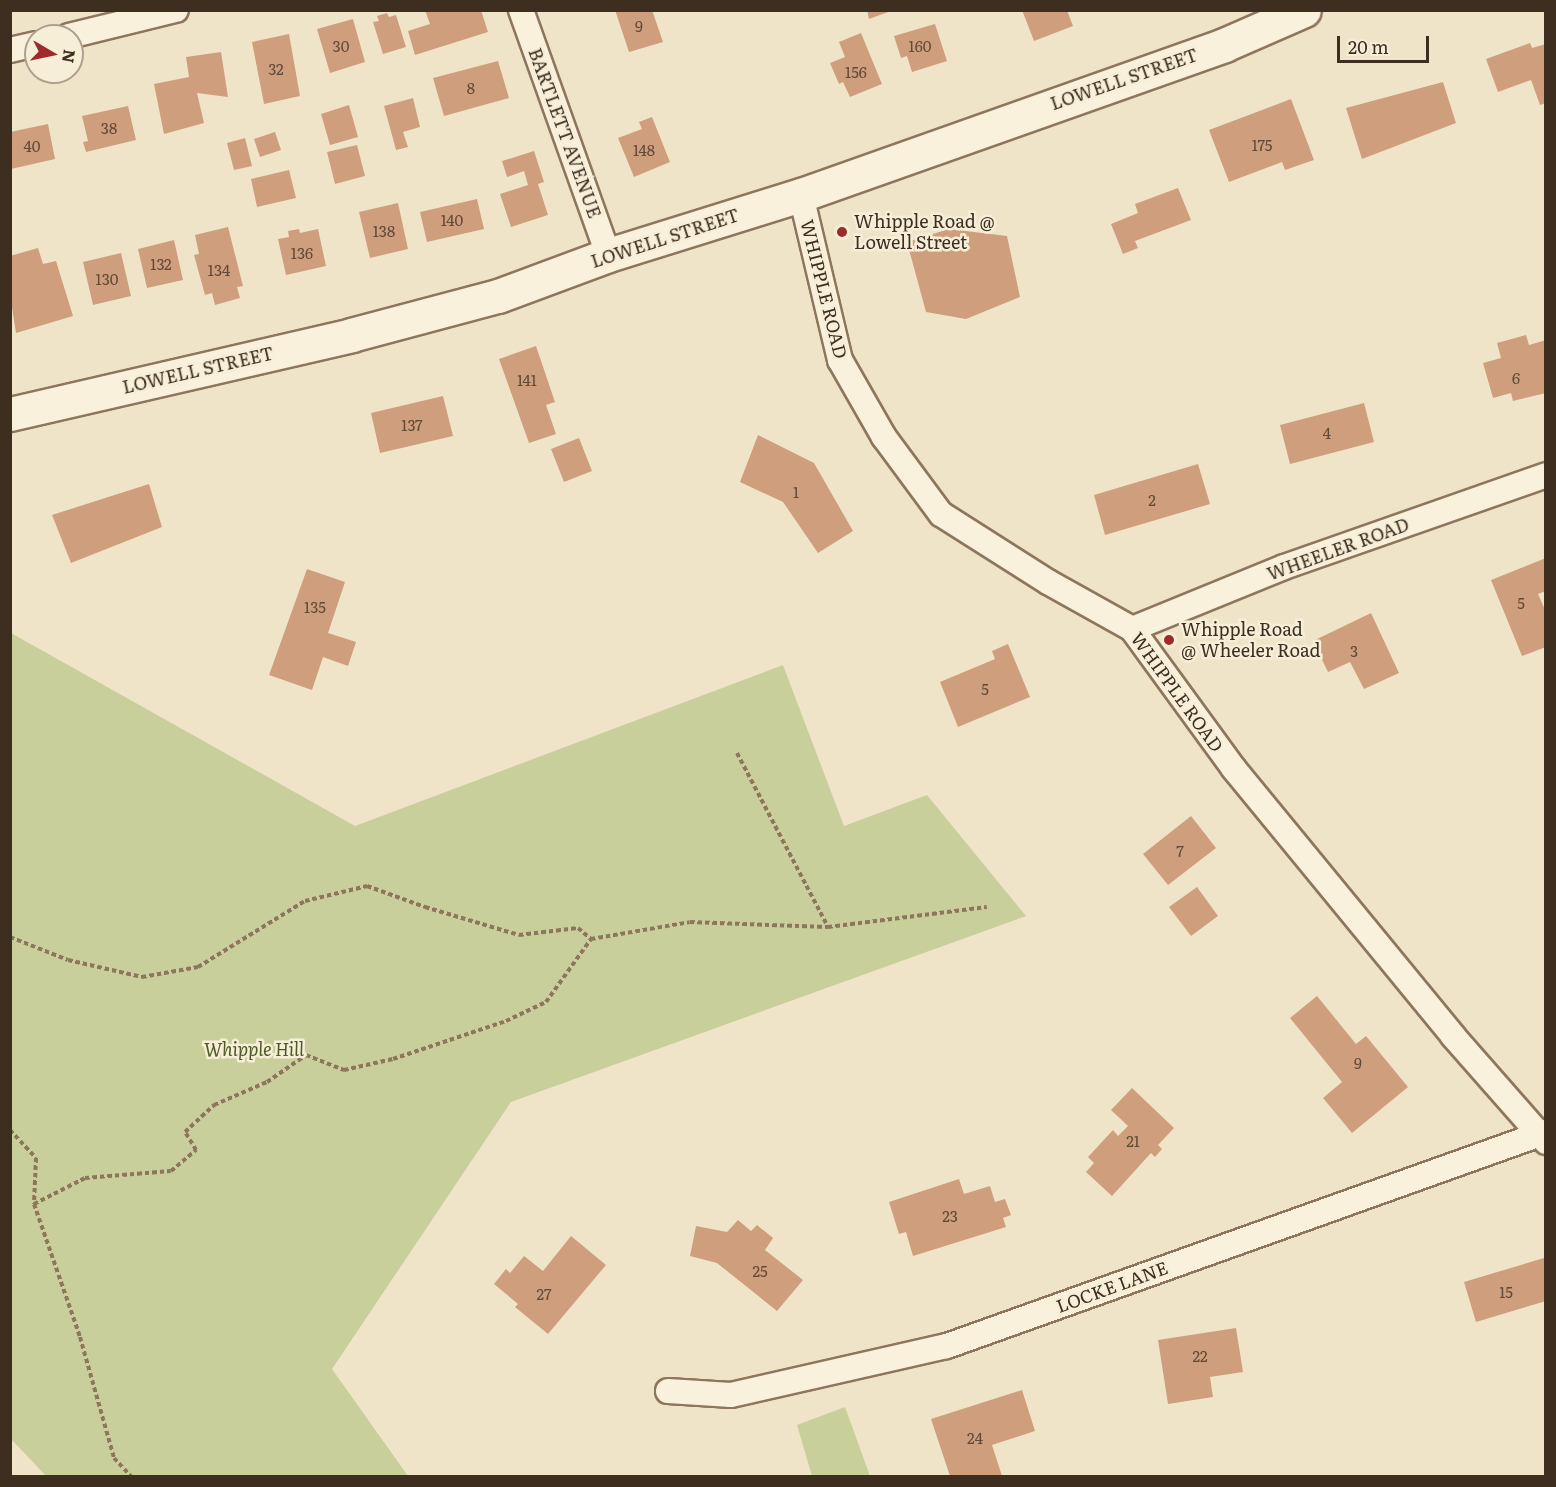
<!DOCTYPE html>
<html>
<head>
<meta charset="utf-8">
<style>
	body { margin:0 }
	#map { position:relative; width:1556px; height:1487px; overflow:hidden; background:#f0e4c8; font-family:Literata,serif }
	div>[style] { position:absolute }
	[style*='--x'] { left:calc(var(--x)*1px); top:calc(var(--y)*1px); width:calc(var(--w)*1px); rotate:calc(var(--a)*1deg) }
	.green>* { inset:0; background:#c9cf9b }
	.building>* { inset:0; background:#cf9f7d }
	.path>* { height:4px; margin-top:-2px; transform-origin:0; background:repeating-linear-gradient(90deg,#8d765c 0 4.5px,transparent 0 7.5px) }
	.roads { filter:drop-shadow(2px 0 #8d765c) drop-shadow(-2px 0 #8d765c) drop-shadow(0 2px #8d765c) drop-shadow(0 -2px #8d765c) }
	.street>* { height:24px; margin:-12px; padding:0 12px; transform-origin:12px; border-radius:12px; background:#faf1dc }
	.secondary>* { height:33px; margin:-16.5px; padding:0 16.5px; transform-origin:16.5px; border-radius:16.5px; background:#faf1dc }
	.dots>* { width:16px; height:16px; translate:-50% -50%; box-sizing:border-box; border:3px solid #f7eed8; border-radius:50% }
	span { translate:-50% -50%; white-space:nowrap; text-align:center; line-height:1.15; -webkit-text-stroke:5px #f7eed8; paint-order:stroke }
	.number-label { font-size:15px; color:#624a37 }
	.number-label span { -webkit-text-stroke-width:0 }
	.street-label { font-size:18px; color:#3d2e20 }
	.poi-label { font-size:18px; color:#3d2e20 }
	.left { translate:0 -50%; text-align:left }
	.park-label { font-size:18px; color:#4d5a26; font-style:italic }
	.frame { position:absolute; inset:0; border:12px solid #3d2e20; pointer-events:none }
	.north { position:absolute; left:24px; top:24px; width:60px; height:60px; box-sizing:border-box; background:#f7eed8; border:2px solid #ada18e; border-radius:50%; rotate:99deg; font-size:16px; font-weight:700; line-height:24px; text-align:center; color:#3d2e20 }
	.north::after { content:''; display:block; margin:auto; width:21px; height:27px; background:#9e2a2b; clip-path:polygon(50% 0,100% 100%,50% 72%,0 100%) }
	.scale { position:absolute; left:1337px; top:36px; width:92px; height:27px; box-sizing:border-box; border:3px solid #3d2e20; border-top:0; padding-left:8px; font-size:18px; line-height:21px; white-space:nowrap; color:#3d2e20; -webkit-text-stroke:4px #f7eed8; paint-order:stroke }
</style>
</head>
<body>
<div id="map">
	<div class="green">
		<div style="clip-path:polygon(11px 633px,355px 826px,783px 665px,844px 826px,927px 795px,1026px 916px,511px 1102px,332px 1369px,408px 1476px,46px 1476px,10px 1438px)"></div>
		<div style="clip-path:polygon(845px 1407px,870px 1476px,812px 1476px,797px 1425px)"></div>
	</div>
	<div class="building">
		<div style="clip-path:polygon(425px 10px,481px 10px,488px 32px,415px 55px,408px 31px,430px 24px)"></div>
		<div style="clip-path:polygon(615px 10px,652px 10px,663px 42px,629px 52px)"></div>
		<div style="clip-path:polygon(867px 10px,891px 10px,891px 11px,869px 19px)"></div>
		<div style="clip-path:polygon(1022px 10px,1067px 10px,1073px 26px,1034px 41px)"></div>
		<div style="clip-path:polygon(387px 13px,389px 17px,396px 15px,406px 47px,383px 54px,373px 22px,379px 21px,377px 16px)"></div>
		<div style="clip-path:polygon(353px 19px,365px 62px,330px 73px,317px 29px)"></div>
		<div style="clip-path:polygon(935px 24px,947px 61px,912px 72px,907px 56px,901px 58px,894px 36px)"></div>
		<div style="clip-path:polygon(861px 33px,882px 84px,850px 97px,843px 82px,839px 84px,830px 63px,845px 57px,839px 42px)"></div>
		<div style="clip-path:polygon(289px 34px,300px 96px,264px 104px,252px 42px)"></div>
		<div style="clip-path:polygon(1530px 43px,1532px 48px,1546px 44px,1546px 103px,1540px 105px,1531px 80px,1498px 92px,1486px 59px)"></div>
		<div style="clip-path:polygon(221px 52px,228px 97px,197px 93px,204px 123px,164px 134px,154px 84px,189px 77px,186px 57px)"></div>
		<div style="clip-path:polygon(498px 61px,509px 98px,444px 116px,433px 78px)"></div>
		<div style="clip-path:polygon(1443px 82px,1456px 123px,1362px 159px,1346px 108px)"></div>
		<div style="clip-path:polygon(413px 98px,420px 127px,403px 132px,408px 147px,396px 150px,384px 106px)"></div>
		<div style="clip-path:polygon(1291px 99px,1314px 160px,1285px 170px,1282px 162px,1229px 182px,1209px 130px)"></div>
		<div style="clip-path:polygon(349px 105px,358px 137px,330px 145px,321px 114px)"></div>
		<div style="clip-path:polygon(128px 106px,136px 140px,86px 152px,83px 142px,88px 141px,82px 116px)"></div>
		<div style="clip-path:polygon(652px 117px,670px 162px,634px 177px,618px 138px,642px 129px,639px 122px)"></div>
		<div style="clip-path:polygon(48px 124px,55px 159px,11px 169px,10px 132px)"></div>
		<div style="clip-path:polygon(275px 132px,281px 150px,260px 157px,254px 139px)"></div>
		<div style="clip-path:polygon(245px 138px,252px 166px,234px 170px,227px 143px)"></div>
		<div style="clip-path:polygon(357px 145px,365px 176px,335px 184px,327px 152px)"></div>
		<div style="clip-path:polygon(534px 151px,544px 182px,538px 184px,548px 215px,511px 227px,500px 194px,528px 185px,524px 171px,507px 177px,502px 161px)"></div>
		<div style="clip-path:polygon(289px 170px,296px 198px,257px 207px,251px 179px)"></div>
		<div style="clip-path:polygon(1178px 188px,1191px 220px,1135px 241px,1138px 248px,1123px 254px,1111px 224px,1138px 213px,1135px 204px)"></div>
		<div style="clip-path:polygon(477px 199px,484px 229px,427px 242px,420px 212px)"></div>
		<div style="clip-path:polygon(398px 203px,408px 249px,370px 258px,359px 212px)"></div>
		<div style="clip-path:polygon(228px 227px,243px 286px,237px 287px,240px 298px,215px 305px,212px 293px,205px 295px,194px 255px,199px 254px,195px 235px)"></div>
		<div style="clip-path:polygon(299px 229px,300px 233px,318px 229px,326px 266px,286px 275px,278px 239px,289px 237px,288px 231px)"></div>
		<div style="clip-path:polygon(949px 229px,1007px 236px,1020px 297px,966px 319px,926px 312px,907px 242px)"></div>
		<div style="clip-path:polygon(174px 240px,183px 280px,147px 288px,138px 249px)"></div>
		<div style="clip-path:polygon(38px 248px,43px 264px,56px 261px,73px 316px,16px 333px,10px 295px,10px 256px)"></div>
		<div style="clip-path:polygon(121px 253px,131px 296px,93px 305px,83px 262px)"></div>
		<div style="clip-path:polygon(1526px 335px,1529px 345px,1546px 340px,1546px 393px,1513px 401px,1511px 393px,1493px 398px,1483px 363px,1501px 358px,1497px 343px)"></div>
		<div style="clip-path:polygon(536px 346px,555px 402px,546px 405px,556px 434px,529px 443px,499px 359px)"></div>
		<div style="clip-path:polygon(443px 396px,453px 436px,380px 453px,371px 413px)"></div>
		<div style="clip-path:polygon(1364px 403px,1374px 442px,1290px 464px,1280px 425px)"></div>
		<div style="clip-path:polygon(758px 435px,814px 463px,853px 531px,818px 553px,783px 502px,740px 482px)"></div>
		<div style="clip-path:polygon(579px 438px,592px 471px,564px 482px,551px 449px)"></div>
		<div style="clip-path:polygon(1198px 464px,1210px 504px,1105px 535px,1094px 495px)"></div>
		<div style="clip-path:polygon(149px 484px,162px 527px,71px 563px,52px 515px)"></div>
		<div style="clip-path:polygon(1546px 558px,1546px 591px,1538px 594px,1546px 612px,1546px 647px,1522px 656px,1491px 580px)"></div>
		<div style="clip-path:polygon(307px 569px,345px 582px,328px 633px,356px 642px,348px 666px,323px 657px,312px 690px,269px 675px)"></div>
		<div style="clip-path:polygon(1371px 613px,1399px 673px,1364px 689px,1350px 662px,1328px 672px,1313px 641px)"></div>
		<div style="clip-path:polygon(1008px 644px,1030px 697px,958px 727px,940px 682px,995px 659px,992px 651px)"></div>
		<div style="clip-path:polygon(1191px 816px,1216px 848px,1168px 885px,1143px 854px)"></div>
		<div style="clip-path:polygon(1197px 887px,1218px 916px,1191px 936px,1169px 907px)"></div>
		<div style="clip-path:polygon(1317px 996px,1356px 1044px,1366px 1036px,1408px 1087px,1352px 1133px,1323px 1098px,1342px 1082px,1290px 1018px)"></div>
		<div style="clip-path:polygon(1132px 1088px,1174px 1128px,1158px 1145px,1162px 1149px,1155px 1157px,1151px 1153px,1112px 1196px,1086px 1172px,1094px 1163px,1088px 1157px,1113px 1130px,1118px 1136px,1128px 1126px,1111px 1110px)"></div>
		<div style="clip-path:polygon(959px 1179px,964px 1194px,990px 1186px,995px 1202px,1005px 1199px,1011px 1215px,1003px 1218px,1006px 1227px,913px 1256px,906px 1232px,899px 1234px,889px 1202px)"></div>
		<div style="clip-path:polygon(738px 1220px,751px 1231px,757px 1225px,773px 1238px,765px 1250px,803px 1280px,777px 1311px,717px 1263px,690px 1256px,696px 1226px,727px 1232px)"></div>
		<div style="clip-path:polygon(571px 1236px,606px 1265px,548px 1334px,515px 1307px,518px 1304px,494px 1284px,506px 1269px,510px 1273px,524px 1256px,543px 1271px)"></div>
		<div style="clip-path:polygon(1544px 1258px,1546px 1301px,1476px 1322px,1464px 1282px)"></div>
		<div style="clip-path:polygon(1236px 1328px,1243px 1372px,1210px 1377px,1213px 1397px,1168px 1404px,1158px 1340px)"></div>
		<div style="clip-path:polygon(1022px 1390px,1035px 1431px,992px 1445px,1002px 1476px,950px 1476px,931px 1419px)"></div>
	</div>
	<div class="path">
		<div style="--x:737;--y:753;--w:196;--a:62.4"></div>
		<div style="--x:10;--y:937;--w:62;--a:21.6"></div>
		<div style="--x:68;--y:960;--w:76;--a:12.9"></div>
		<div style="--x:142;--y:977;--w:57;--a:-10.1"></div>
		<div style="--x:198;--y:967;--w:126;--a:-31.7"></div>
		<div style="--x:305;--y:901;--w:64;--a:-13.6"></div>
		<div style="--x:367;--y:886;--w:62;--a:19.9"></div>
		<div style="--x:425;--y:907;--w:98;--a:16.6"></div>
		<div style="--x:519;--y:935;--w:59;--a:-6.8"></div>
		<div style="--x:578;--y:928;--w:17;--a:40"></div>
		<div style="--x:10;--y:1130;--w:38;--a:47"></div>
		<div style="--x:36;--y:1158;--w:46;--a:92.5"></div>
		<div style="--x:34;--y:1204;--w:141;--a:70.9"></div>
		<div style="--x:80;--y:1337;--w:126;--a:74.3"></div>
		<div style="--x:114;--y:1458;--w:25;--a:47"></div>
		<div style="--x:34;--y:1204;--w:57;--a:-27"></div>
		<div style="--x:85;--y:1178;--w:86;--a:-4.7"></div>
		<div style="--x:171;--y:1171;--w:33;--a:-40"></div>
		<div style="--x:196;--y:1150;--w:21;--a:-121"></div>
		<div style="--x:185;--y:1132;--w:40;--a:-43"></div>
		<div style="--x:214;--y:1105;--w:58;--a:-23.5"></div>
		<div style="--x:267;--y:1082;--w:47;--a:-34.7"></div>
		<div style="--x:306;--y:1055;--w:41;--a:21.5"></div>
		<div style="--x:344;--y:1070;--w:50;--a:-12.7"></div>
		<div style="--x:393;--y:1059;--w:119;--a:-18.6"></div>
		<div style="--x:506;--y:1021;--w:44;--a:-25.4"></div>
		<div style="--x:546;--y:1002;--w:77;--a:-54.5"></div>
		<div style="--x:591;--y:939;--w:100;--a:-9.7"></div>
		<div style="--x:690;--y:922;--w:138;--a:2.1"></div>
		<div style="--x:828;--y:927;--w:160;--a:-7.2"></div>
	</div>
	<div class="roads">
		<div class="street">
			<div style="--x:521;--y:10;--w:260;--a:70.4"></div>
			<div style="--x:69;--y:36;--w:110;--a:-13.7"></div>
			<div style="--x:10;--y:50;--w:27;--a:-13"></div>
			<div style="--x:801;--y:195;--w:170;--a:76.7"></div>
			<div style="--x:840;--y:360;--w:89;--a:60.3"></div>
			<div style="--x:884;--y:437;--w:96;--a:53.5"></div>
			<div style="--x:941;--y:514;--w:127;--a:32.4"></div>
			<div style="--x:1048;--y:582;--w:96;--a:29.2"></div>
			<div style="--x:1132;--y:629;--w:173;--a:53.9"></div>
			<div style="--x:1234;--y:769;--w:345;--a:50.6"></div>
			<div style="--x:1453;--y:1036;--w:141;--a:48.7"></div>
			<div style="--x:1132;--y:629;--w:164;--a:-22.2"></div>
			<div style="--x:1284;--y:567;--w:278;--a:-19.3"></div>
			<div style="--x:668;--y:1391;--w:63;--a:3.6"></div>
			<div style="--x:731;--y:1395;--w:221;--a:-12.8"></div>
			<div style="--x:947;--y:1346;--w:636;--a:-19.66"></div>
		</div>
		<div class="secondary">
			<div style="--x:10;--y:414;--w:350;--a:-13"></div>
			<div style="--x:351;--y:335;--w:152;--a:-14.9"></div>
			<div style="--x:498;--y:296;--w:117;--a:-20.4"></div>
			<div style="--x:608;--y:255;--w:202;--a:-17.3"></div>
			<div style="--x:801;--y:195;--w:449;--a:-19.5"></div>
			<div style="--x:1224;--y:45;--w:87;--a:-23.6"></div>
		</div>
	</div>
	<div class="dots">
		<div style="left:842px;top:232px;background:#9e2a2b"></div>
		<div style="left:1169px;top:640px;background:#9e2a2b"></div>
	</div>
	<div class="number-label">
		<span style="left:639px;top:26px">9</span>
		<span style="left:341px;top:46px">30</span>
		<span style="left:920px;top:46px">160</span>
		<span style="left:276px;top:69px">32</span>
		<span style="left:856px;top:72px">156</span>
		<span style="left:471px;top:88px">8</span>
		<span style="left:109px;top:128px">38</span>
		<span style="left:1262px;top:145px">175</span>
		<span style="left:32px;top:146px">40</span>
		<span style="left:644px;top:150px">148</span>
		<span style="left:452px;top:220px">140</span>
		<span style="left:384px;top:231px">138</span>
		<span style="left:302px;top:253px">136</span>
		<span style="left:161px;top:264px">132</span>
		<span style="left:219px;top:270px">134</span>
		<span style="left:107px;top:279px">130</span>
		<span style="left:1516px;top:378px">6</span>
		<span style="left:527px;top:380px">141</span>
		<span style="left:412px;top:425px">137</span>
		<span style="left:1327px;top:433px">4</span>
		<span style="left:796px;top:492px">1</span>
		<span style="left:1152px;top:500px">2</span>
		<span style="left:1521px;top:603px">5</span>
		<span style="left:315px;top:607px">135</span>
		<span style="left:1354px;top:651px">3</span>
		<span style="left:985px;top:689px">5</span>
		<span style="left:1180px;top:851px">7</span>
		<span style="left:1358px;top:1063px">9</span>
		<span style="left:1133px;top:1141px">21</span>
		<span style="left:950px;top:1216px">23</span>
		<span style="left:760px;top:1271px">25</span>
		<span style="left:1506px;top:1292px">15</span>
		<span style="left:544px;top:1294px">27</span>
		<span style="left:1200px;top:1356px">22</span>
		<span style="left:975px;top:1438px">24</span>
	</div>
	<div class="street-label">
		<span style="left:1124px;top:79px;rotate:-19deg">LOWELL STREET</span>
		<span style="left:565px;top:133px;rotate:70deg">BARTLETT AVENUE</span>
		<span style="left:665px;top:238px;rotate:-18deg">LOWELL STREET</span>
		<span style="left:824px;top:289px;rotate:76deg">WHIPPLE ROAD</span>
		<span style="left:198px;top:370px;rotate:-13deg">LOWELL STREET</span>
		<span style="left:1338px;top:549px;rotate:-20deg">WHEELER ROAD</span>
		<span style="left:1177px;top:692px;rotate:54deg">WHIPPLE ROAD</span>
		<span style="left:1112px;top:1287px;rotate:-20deg">LOCKE LANE</span>
	</div>
	<div class="poi-label">
		<span class="left" style="left:854px;top:232px">Whipple Road @<br>Lowell Street</span>
		<span class="left" style="left:1181px;top:640px">Whipple Road<br>@ Wheeler Road</span>
	</div>
	<div class="park-label">
		<span style="left:254px;top:1049px">Whipple Hill</span>
	</div>
	<div class="frame"></div>
	<div class="north">N</div>
	<div class="scale">20 m</div>
</div>
</body>
</html>
